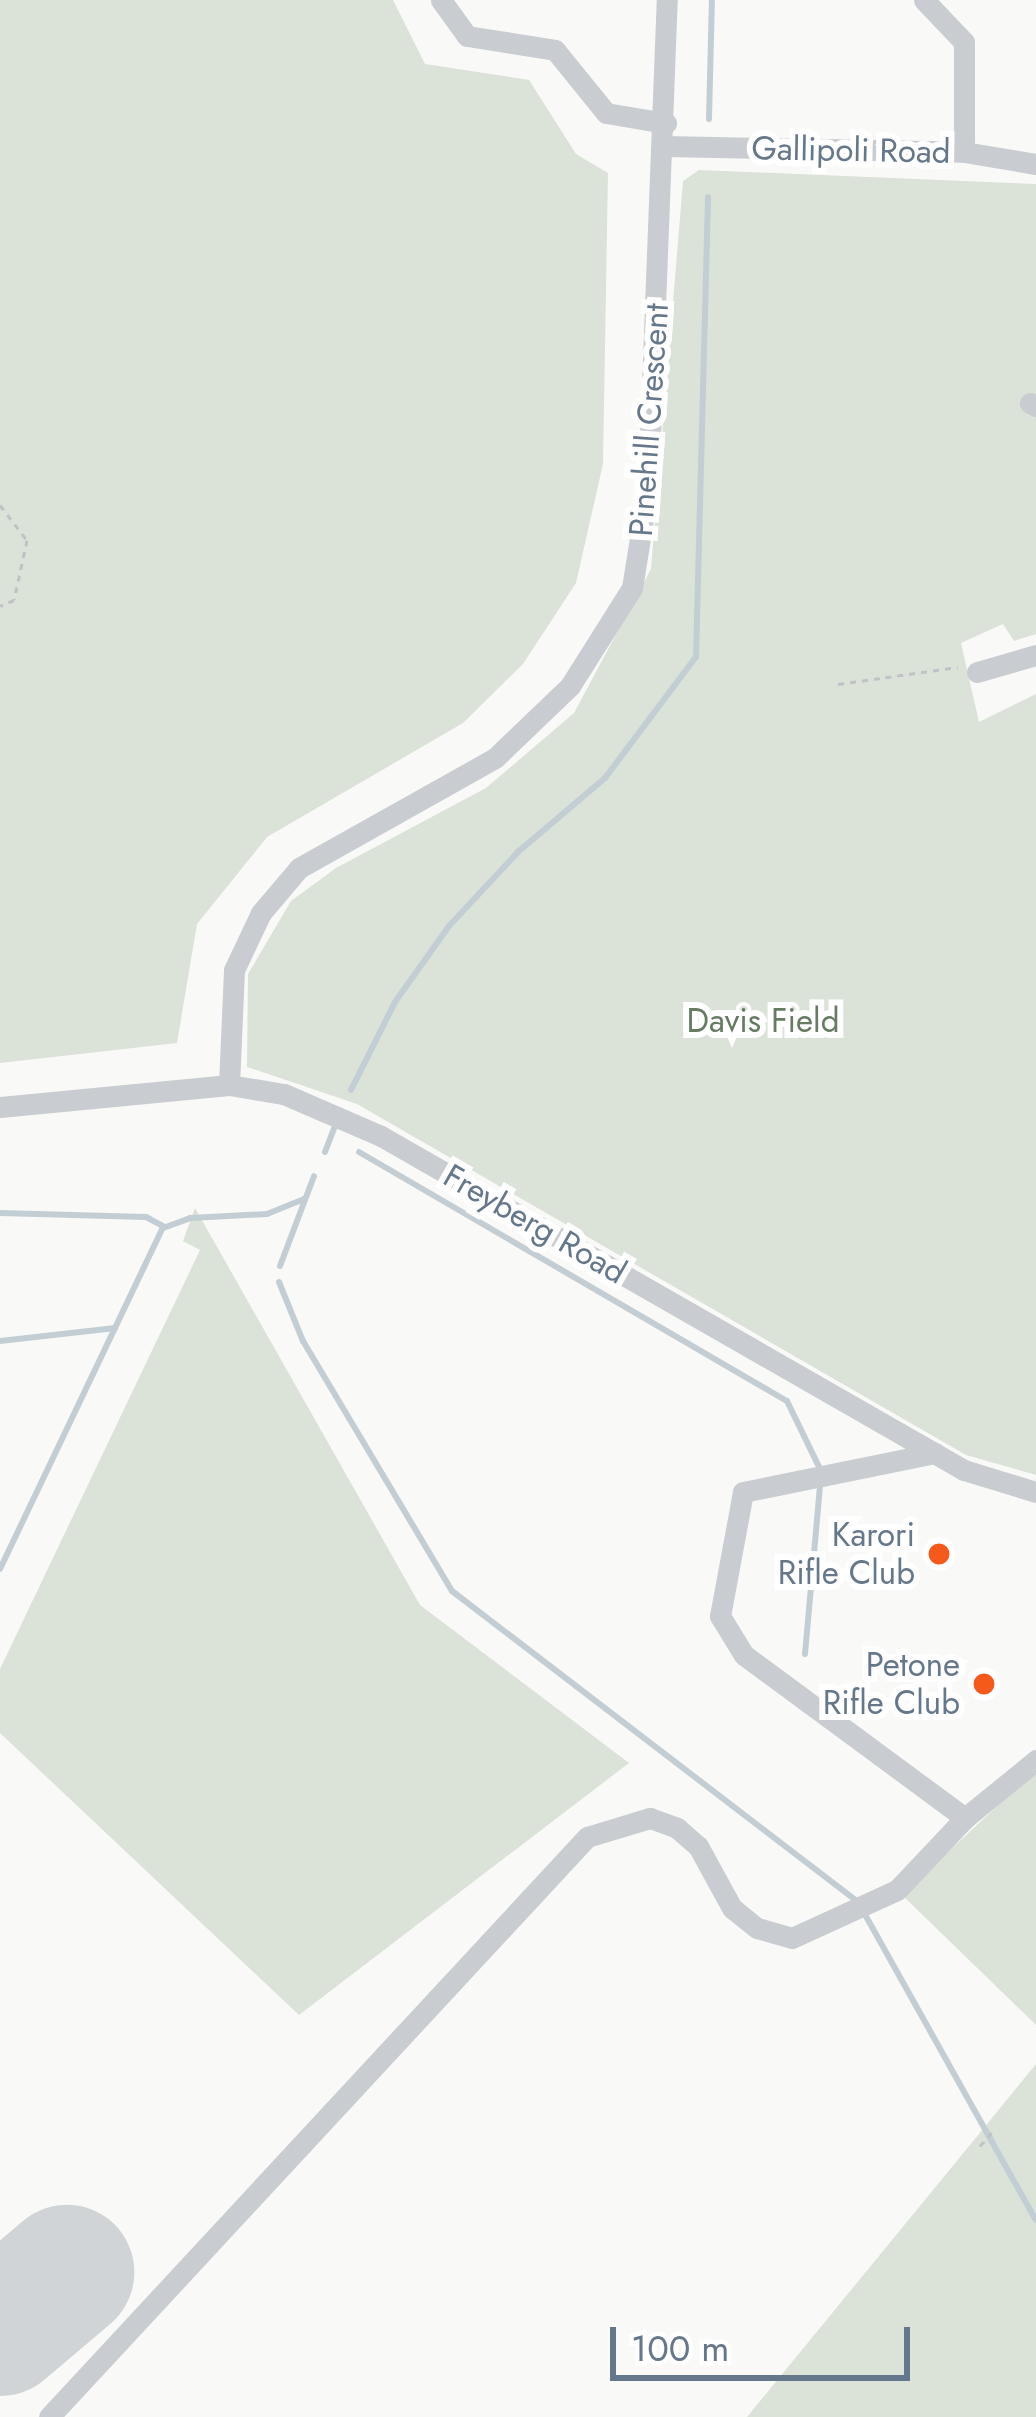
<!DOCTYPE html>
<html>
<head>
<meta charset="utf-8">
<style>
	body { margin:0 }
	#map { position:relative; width:1036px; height:2417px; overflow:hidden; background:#f9faf7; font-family:Jost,sans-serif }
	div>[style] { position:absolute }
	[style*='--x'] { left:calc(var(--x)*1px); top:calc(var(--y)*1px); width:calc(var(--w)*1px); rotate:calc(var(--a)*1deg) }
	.green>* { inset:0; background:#dbe2d7 }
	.stream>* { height:6px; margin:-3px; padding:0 3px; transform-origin:3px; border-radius:3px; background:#c3ced4 }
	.runway>* { height:135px; margin:-67.5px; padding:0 67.5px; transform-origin:67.5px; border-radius:67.5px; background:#d0d4d6 }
	.path>* { height:3px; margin-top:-1.5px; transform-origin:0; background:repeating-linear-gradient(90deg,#c0c3c5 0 6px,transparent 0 12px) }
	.minor>* { height:21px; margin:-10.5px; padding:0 10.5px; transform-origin:10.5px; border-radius:10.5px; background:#c9cdd1 }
	.dots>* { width:33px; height:33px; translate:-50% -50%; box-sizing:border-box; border:6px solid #fff; border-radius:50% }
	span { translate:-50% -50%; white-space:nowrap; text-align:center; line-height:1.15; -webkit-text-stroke:12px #fff; paint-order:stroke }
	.street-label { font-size:33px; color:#65788b }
	.park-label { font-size:33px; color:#657c61 }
	.poi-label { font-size:33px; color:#65788b }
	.right { translate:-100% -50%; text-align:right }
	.scale { position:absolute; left:610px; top:2327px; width:300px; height:54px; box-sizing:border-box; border:6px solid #65788b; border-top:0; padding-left:15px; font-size:36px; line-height:42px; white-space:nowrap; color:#65788b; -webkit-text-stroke:9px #fff; paint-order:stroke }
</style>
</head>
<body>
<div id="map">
	<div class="green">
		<div style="clip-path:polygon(0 0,393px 0,425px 64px,529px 80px,576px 154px,608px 173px,603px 464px,576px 583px,523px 664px,463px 723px,267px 837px,197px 924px,177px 1043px,0 1063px)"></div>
		<div style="clip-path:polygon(699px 170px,1036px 184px,1036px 634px,1014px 641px,1003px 624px,961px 643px,979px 722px,1036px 694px,1036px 1475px,966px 1455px,357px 1104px,247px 1067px,248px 974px,291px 901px,336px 868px,486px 788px,574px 713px,651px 569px,683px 181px)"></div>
		<div style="clip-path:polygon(195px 1208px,420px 1605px,629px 1763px,299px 2015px,0 1733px,0 1669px,200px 1250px,183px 1241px)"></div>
		<div style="clip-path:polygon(1036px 1770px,1036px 2025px,902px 1895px)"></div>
		<div style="clip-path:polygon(1036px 2064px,1036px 2417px,747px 2417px,983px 2129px)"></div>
	</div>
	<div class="stream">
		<div style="--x:709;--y:119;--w:119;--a:-88.6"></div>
		<div style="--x:351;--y:1090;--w:98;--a:-63.4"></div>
		<div style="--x:395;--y:1002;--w:93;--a:-54.6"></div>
		<div style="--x:449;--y:926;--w:103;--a:-47"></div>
		<div style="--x:519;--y:851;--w:113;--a:-40.3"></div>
		<div style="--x:605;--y:778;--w:151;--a:-53.1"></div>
		<div style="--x:696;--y:657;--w:460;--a:-88.5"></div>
		<div style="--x:325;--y:1152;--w:25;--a:-69"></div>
		<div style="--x:359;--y:1152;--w:495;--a:30.2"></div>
		<div style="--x:787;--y:1401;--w:78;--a:64.1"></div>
		<div style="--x:0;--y:1213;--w:146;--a:1.6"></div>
		<div style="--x:146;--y:1217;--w:21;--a:28"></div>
		<div style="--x:280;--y:1266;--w:96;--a:-69.3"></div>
		<div style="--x:279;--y:1282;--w:64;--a:67.9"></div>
		<div style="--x:303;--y:1341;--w:291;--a:59.2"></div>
		<div style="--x:452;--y:1591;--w:511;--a:37.45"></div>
		<div style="--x:858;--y:1902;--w:364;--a:60.8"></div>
		<div style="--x:0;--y:1341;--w:116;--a:-6.4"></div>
		<div style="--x:0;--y:1569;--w:378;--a:-64.5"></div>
		<div style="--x:163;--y:1228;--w:29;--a:-20"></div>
		<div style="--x:190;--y:1218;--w:77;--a:-3"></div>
		<div style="--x:267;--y:1214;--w:40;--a:-22"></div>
		<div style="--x:805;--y:1654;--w:170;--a:-84.9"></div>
	</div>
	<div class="runway">
		<div style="--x:0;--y:2328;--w:87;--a:-40.3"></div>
	</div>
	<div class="path">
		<div style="--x:0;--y:505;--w:44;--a:52.4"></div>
		<div style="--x:27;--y:540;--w:61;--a:102.2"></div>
		<div style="--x:14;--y:600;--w:15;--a:157"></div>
		<div style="--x:838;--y:684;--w:121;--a:-8.1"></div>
		<div style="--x:980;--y:2146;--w:23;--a:-49"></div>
	</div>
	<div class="minor">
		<div style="--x:441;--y:0;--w:44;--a:54.2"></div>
		<div style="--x:467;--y:36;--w:89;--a:9"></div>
		<div style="--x:555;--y:50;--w:81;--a:51"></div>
		<div style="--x:606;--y:113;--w:61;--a:9.5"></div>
		<div style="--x:924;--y:0;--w:58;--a:46.4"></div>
		<div style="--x:964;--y:42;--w:110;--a:90"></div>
		<div style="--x:665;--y:146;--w:299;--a:1.1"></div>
		<div style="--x:964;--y:152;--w:73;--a:9.5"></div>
		<div style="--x:1030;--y:403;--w:7;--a:27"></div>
		<div style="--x:977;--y:672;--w:61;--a:-16.1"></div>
		<div style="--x:229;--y:1085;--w:115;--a:-87.5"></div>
		<div style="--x:234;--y:970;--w:63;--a:-64.7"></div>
		<div style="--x:261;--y:913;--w:59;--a:-49.8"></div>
		<div style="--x:299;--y:868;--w:225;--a:-29.3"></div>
		<div style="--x:495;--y:758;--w:104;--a:-43.8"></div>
		<div style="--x:570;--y:686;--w:116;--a:-57.7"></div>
		<div style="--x:632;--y:588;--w:101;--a:-80.9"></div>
		<div style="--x:648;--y:488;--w:488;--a:-87.8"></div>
		<div style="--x:0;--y:1107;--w:230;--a:-5.5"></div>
		<div style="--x:229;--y:1085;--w:56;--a:9.3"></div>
		<div style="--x:284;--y:1094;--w:106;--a:23.4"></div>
		<div style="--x:381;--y:1136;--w:672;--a:29.81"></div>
		<div style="--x:964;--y:1470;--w:75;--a:17"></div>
		<div style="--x:935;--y:1453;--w:196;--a:168.5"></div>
		<div style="--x:743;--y:1492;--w:126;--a:100.5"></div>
		<div style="--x:720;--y:1616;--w:46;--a:58.4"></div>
		<div style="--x:744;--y:1655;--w:275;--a:36.4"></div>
		<div style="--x:965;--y:1818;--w:92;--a:-39.2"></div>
		<div style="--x:49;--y:2417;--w:791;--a:-47.15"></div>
		<div style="--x:587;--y:1837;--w:66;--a:-16.8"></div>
		<div style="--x:650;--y:1818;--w:29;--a:20"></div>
		<div style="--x:677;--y:1828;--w:28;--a:41"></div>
		<div style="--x:698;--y:1846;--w:71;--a:61.3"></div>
		<div style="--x:732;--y:1908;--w:32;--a:39"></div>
		<div style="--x:757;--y:1928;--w:36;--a:16"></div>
		<div style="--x:792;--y:1938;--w:115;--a:-24.6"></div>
		<div style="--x:897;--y:1890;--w:99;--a:-46.6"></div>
	</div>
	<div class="dots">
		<div style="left:939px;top:1554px;background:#f65a1b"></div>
		<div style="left:984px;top:1684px;background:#f65a1b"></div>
	</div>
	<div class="street-label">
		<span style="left:851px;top:150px;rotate:1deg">Gallipoli Road</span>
		<span style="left:649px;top:420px;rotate:-86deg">Pinehill Crescent</span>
		<span style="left:535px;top:1224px;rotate:30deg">Freyberg Road</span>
	</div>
	<div class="park-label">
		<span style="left:763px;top:1021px">Davis Field</span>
	</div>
	<div class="poi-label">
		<span class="right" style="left:915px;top:1554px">Karori<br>Rifle Club</span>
		<span class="right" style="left:960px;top:1684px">Petone<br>Rifle Club</span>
	</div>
	<div class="scale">100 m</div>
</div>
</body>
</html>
